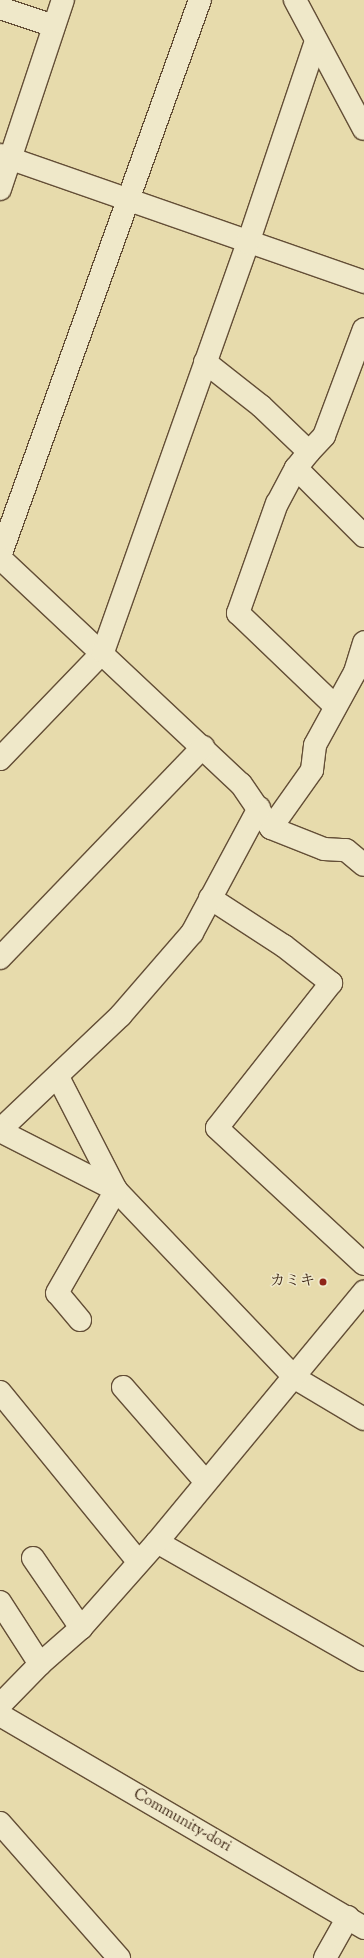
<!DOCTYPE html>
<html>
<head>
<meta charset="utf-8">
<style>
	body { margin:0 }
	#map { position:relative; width:364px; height:1958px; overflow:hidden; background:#e7dbac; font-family:"Sorts Mill Goudy","Noto Serif JP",serif }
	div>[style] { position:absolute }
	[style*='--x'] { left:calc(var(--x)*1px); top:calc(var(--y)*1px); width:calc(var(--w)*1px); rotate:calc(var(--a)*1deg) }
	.roads { filter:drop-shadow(1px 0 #634e36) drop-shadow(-1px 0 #634e36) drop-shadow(0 1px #634e36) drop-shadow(0 -1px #634e36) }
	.minor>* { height:22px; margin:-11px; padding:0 11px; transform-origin:11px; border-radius:11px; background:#efe8c9 }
	.dots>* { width:11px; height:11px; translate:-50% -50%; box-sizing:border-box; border:2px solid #efe8c9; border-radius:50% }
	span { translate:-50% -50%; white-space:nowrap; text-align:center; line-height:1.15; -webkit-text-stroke:3px #efe8c9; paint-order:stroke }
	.poi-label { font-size:15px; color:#371f0f }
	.right { translate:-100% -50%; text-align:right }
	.street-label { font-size:15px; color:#371f0f }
</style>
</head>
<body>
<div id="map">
	<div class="roads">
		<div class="minor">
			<div style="--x:295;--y:0;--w:146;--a:61.9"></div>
			<div style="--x:0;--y:8;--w:57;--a:18.4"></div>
			<div style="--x:0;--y:155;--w:386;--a:19.2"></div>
			<div style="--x:0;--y:189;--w:199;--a:-71.6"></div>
			<div style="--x:205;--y:362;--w:71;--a:38.2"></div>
			<div style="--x:261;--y:406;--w:66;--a:43.8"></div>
			<div style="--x:309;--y:452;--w:21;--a:129"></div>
			<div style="--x:296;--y:468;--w:96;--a:45"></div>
			<div style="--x:309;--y:452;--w:22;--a:-47"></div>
			<div style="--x:324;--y:436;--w:114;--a:-69.5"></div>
			<div style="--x:296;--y:468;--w:40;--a:118"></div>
			<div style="--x:277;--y:503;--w:117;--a:109.5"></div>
			<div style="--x:238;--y:613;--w:134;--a:43.8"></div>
			<div style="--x:0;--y:556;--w:591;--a:-70.22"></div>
			<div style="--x:0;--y:558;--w:330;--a:43.2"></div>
			<div style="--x:241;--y:784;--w:53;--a:55.7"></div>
			<div style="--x:271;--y:828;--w:57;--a:21.6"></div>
			<div style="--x:324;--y:849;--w:22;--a:3"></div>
			<div style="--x:346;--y:850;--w:23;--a:40"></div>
			<div style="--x:0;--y:759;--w:149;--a:-46.1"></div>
			<div style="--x:103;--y:652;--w:434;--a:-70.5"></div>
			<div style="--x:248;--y:243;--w:213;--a:-71.4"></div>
			<div style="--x:271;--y:828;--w:71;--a:-54.7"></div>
			<div style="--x:312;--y:770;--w:25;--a:-83"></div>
			<div style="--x:315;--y:745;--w:83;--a:-61.3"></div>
			<div style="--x:355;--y:672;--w:31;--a:-73"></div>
			<div style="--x:210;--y:898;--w:88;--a:33"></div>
			<div style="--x:284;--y:946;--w:60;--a:38.2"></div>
			<div style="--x:331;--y:983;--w:184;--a:128.2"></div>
			<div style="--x:217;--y:1128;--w:200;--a:42.8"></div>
			<div style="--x:0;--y:958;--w:293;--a:-46.1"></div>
			<div style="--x:58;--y:1077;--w:127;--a:62.8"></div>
			<div style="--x:116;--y:1190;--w:260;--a:46.4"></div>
			<div style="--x:295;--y:1378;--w:80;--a:30.7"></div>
			<div style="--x:0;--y:1130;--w:167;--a:-43.5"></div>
			<div style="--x:121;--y:1015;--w:108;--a:-49.1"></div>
			<div style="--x:192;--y:933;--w:142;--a:-61.8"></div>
			<div style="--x:0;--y:1131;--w:130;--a:27"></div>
			<div style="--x:80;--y:1320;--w:35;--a:-130"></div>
			<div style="--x:57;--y:1293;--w:119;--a:-60.2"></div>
			<div style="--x:123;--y:1387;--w:126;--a:48.9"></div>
			<div style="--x:0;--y:1392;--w:218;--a:50.8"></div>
			<div style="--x:157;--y:1542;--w:238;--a:29.7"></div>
			<div style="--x:33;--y:1558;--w:85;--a:55.6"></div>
			<div style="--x:0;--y:1602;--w:74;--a:57.2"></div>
			<div style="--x:0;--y:1705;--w:57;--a:-45.7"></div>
			<div style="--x:40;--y:1664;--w:55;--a:-41.3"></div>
			<div style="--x:81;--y:1628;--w:115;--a:-48.5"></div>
			<div style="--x:157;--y:1542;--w:325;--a:-50.4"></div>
			<div style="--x:0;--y:1715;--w:422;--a:30.3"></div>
			<div style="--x:0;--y:1823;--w:180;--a:48.6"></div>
			<div style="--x:325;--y:1958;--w:47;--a:-60.7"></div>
		</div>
	</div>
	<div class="dots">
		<div style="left:323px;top:1282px;background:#8f2418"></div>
	</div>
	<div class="poi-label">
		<span class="right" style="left:315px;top:1282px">カミキ</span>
	</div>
	<div class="street-label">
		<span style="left:182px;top:1821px;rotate:30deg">Community-dori</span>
	</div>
</div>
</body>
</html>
